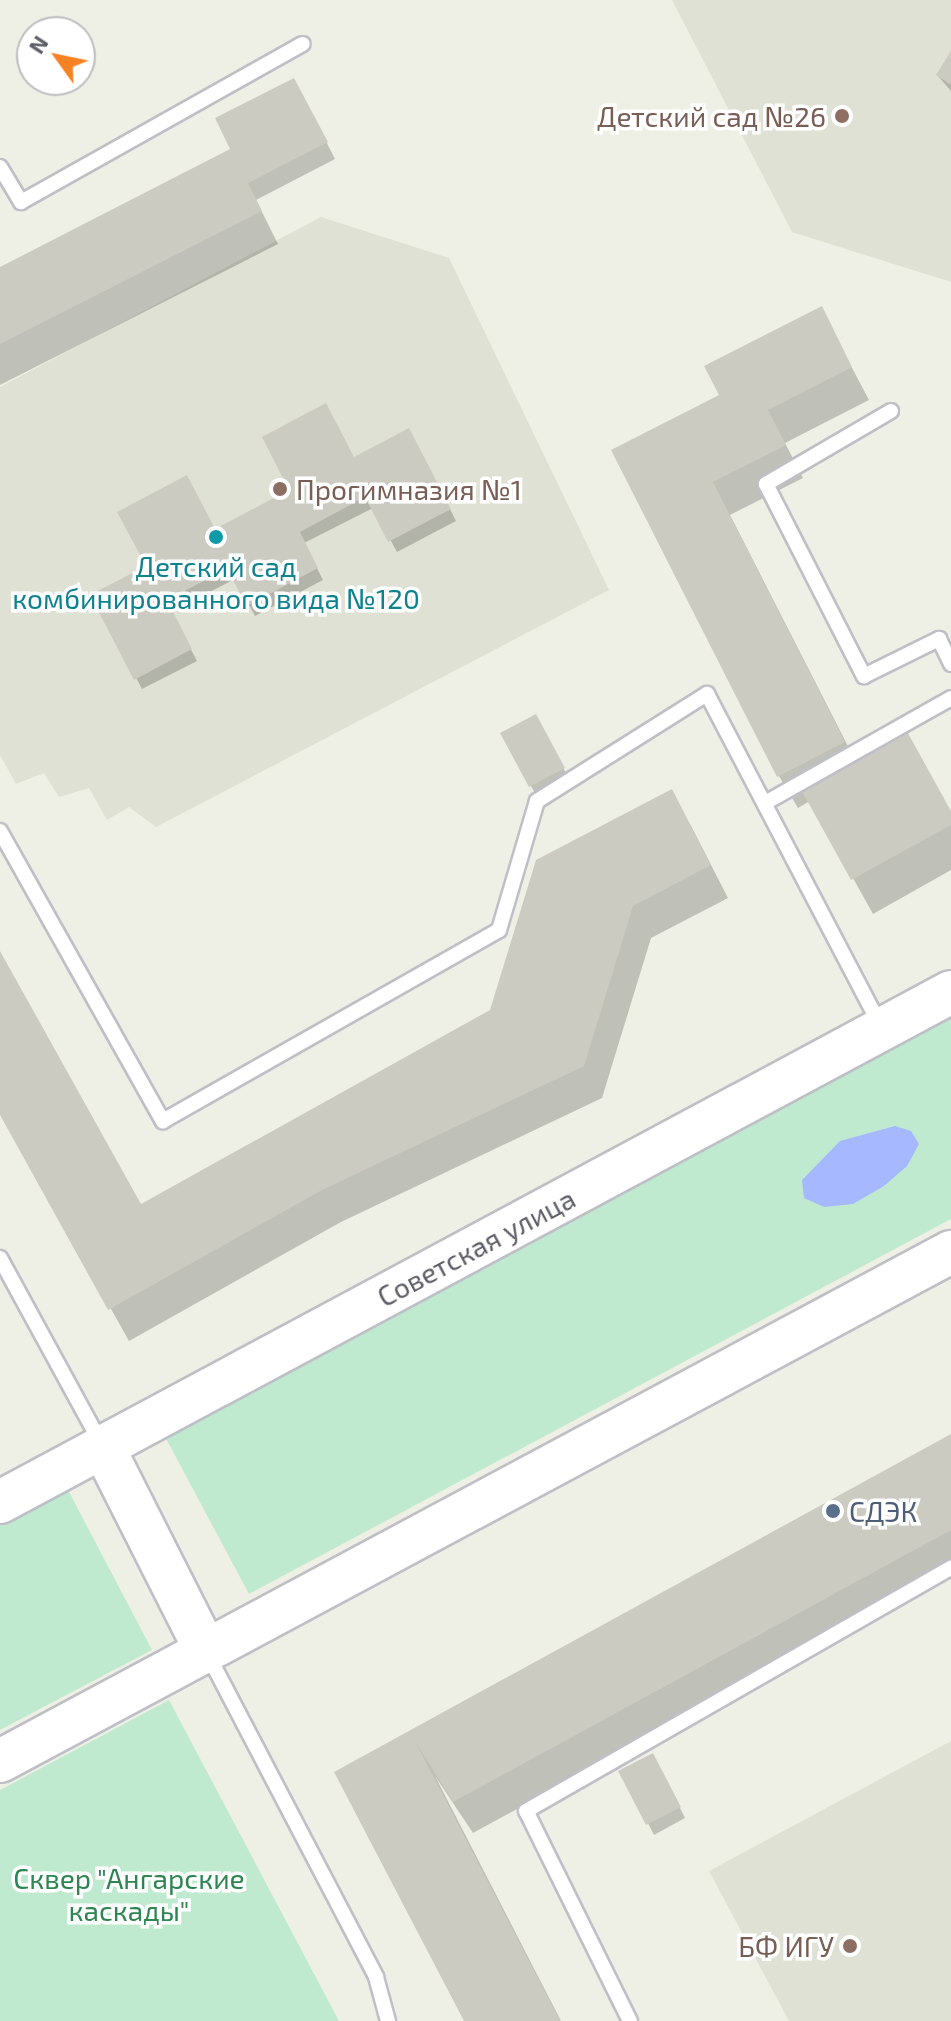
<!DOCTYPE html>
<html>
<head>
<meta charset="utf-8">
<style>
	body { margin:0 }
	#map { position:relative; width:951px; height:2021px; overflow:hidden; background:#eff0e5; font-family:"Exo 2",sans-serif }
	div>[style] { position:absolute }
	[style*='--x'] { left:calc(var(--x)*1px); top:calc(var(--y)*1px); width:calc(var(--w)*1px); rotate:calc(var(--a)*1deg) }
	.education>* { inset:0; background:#dfe1d4 }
	.green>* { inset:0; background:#c0eacf }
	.water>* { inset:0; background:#a6b8ff }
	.shadow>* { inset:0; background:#0003 }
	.building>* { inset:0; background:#cbcbc2 }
	.roads { filter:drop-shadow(2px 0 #bfbfc7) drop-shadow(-2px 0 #bfbfc7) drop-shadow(0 2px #bfbfc7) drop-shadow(0 -2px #bfbfc7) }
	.lane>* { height:14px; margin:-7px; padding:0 7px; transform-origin:7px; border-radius:7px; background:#fff }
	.secondary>* { height:42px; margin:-21px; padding:0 21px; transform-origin:21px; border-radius:21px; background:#fff }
	.dots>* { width:22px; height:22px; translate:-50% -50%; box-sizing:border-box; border:4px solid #fff; border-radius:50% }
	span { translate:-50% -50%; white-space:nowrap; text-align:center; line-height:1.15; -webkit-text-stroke:7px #fff; paint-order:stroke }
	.education-label { font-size:28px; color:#785e54 }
	.right { translate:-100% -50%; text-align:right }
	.left { translate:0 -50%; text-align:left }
	.culture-label { font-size:28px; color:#0d838f }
	.street-label { font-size:28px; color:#5d5d67 }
	.service-label { font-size:28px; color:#4e5e75 }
	.park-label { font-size:28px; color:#2e8552 }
	.north { position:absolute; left:16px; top:16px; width:80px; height:80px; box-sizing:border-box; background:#fff; border:2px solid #bebec2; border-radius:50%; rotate:303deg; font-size:22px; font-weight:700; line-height:32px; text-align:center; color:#5d5d67 }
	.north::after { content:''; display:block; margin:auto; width:28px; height:36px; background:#f78224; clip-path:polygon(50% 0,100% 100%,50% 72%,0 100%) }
</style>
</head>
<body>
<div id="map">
	<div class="education">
		<div style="clip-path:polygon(672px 0,951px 0,951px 282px,792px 232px)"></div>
		<div style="clip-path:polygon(321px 217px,449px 258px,609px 590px,156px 827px,129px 807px,107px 820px,89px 788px,59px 797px,44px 773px,16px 784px,0 755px,0 387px)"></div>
		<div style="clip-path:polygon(951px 1741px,951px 2021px,789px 2021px,709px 1871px)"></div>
	</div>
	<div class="green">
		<div style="clip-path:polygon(951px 1015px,951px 1219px,249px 1594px,163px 1433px)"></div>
		<div style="clip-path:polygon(67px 1488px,152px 1650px,0 1730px,0 1524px)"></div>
		<div style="clip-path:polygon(169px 1700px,339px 2021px,0 2021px,0 1790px)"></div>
	</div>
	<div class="water">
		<div style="clip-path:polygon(895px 1126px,911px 1131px,919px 1144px,907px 1166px,884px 1186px,853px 1204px,824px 1207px,804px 1198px,802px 1180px,840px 1141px)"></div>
	</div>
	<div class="shadow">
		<div style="clip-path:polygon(951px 55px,951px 91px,938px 76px)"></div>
		<div style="clip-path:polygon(303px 96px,335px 159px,256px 200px,278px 244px,0 385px,0 269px,230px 152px)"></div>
		<div style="clip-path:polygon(821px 309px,869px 400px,785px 443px,803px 478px,730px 515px,853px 756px,951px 813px,951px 870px,873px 914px,810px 801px,798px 808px,779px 776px,614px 450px,721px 396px)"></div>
		<div style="clip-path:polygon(415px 441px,456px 521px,397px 552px,373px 508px,304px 543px,323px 580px,255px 616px,235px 579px,171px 612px,197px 661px,142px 689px,93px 596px,354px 459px)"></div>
		<div style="clip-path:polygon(535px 717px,570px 780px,537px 797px,503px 734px)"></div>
		<div style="clip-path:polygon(690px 824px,728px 898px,651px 938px,602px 1098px,341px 1222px,129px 1341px,0 1111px,0 954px,141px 1206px,492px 1011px)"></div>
		<div style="clip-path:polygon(951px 1436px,951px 1573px,473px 1833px,435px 1776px,561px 2021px,466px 2021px,337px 1773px)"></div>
		<div style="clip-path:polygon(659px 1766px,685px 1818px,654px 1835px,621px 1771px)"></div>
	</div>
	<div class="building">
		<div style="clip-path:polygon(951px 51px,951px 85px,936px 75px)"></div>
		<div style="clip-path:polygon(294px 78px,328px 142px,248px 183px,262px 211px,0 344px,0 267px,230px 149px,215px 118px)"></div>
		<div style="clip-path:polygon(822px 306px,852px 367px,768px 410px,786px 445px,713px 482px,845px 742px,777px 777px,611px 450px,719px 395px,704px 366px)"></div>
		<div style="clip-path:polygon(326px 403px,354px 457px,409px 428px,451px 509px,388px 542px,365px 497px,300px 532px,318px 568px,247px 606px,227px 569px,167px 600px,192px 649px,134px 680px,90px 595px,146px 566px,117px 512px,187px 475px,215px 529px,289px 490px,262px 437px)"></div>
		<div style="clip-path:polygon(536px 714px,565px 768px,529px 787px,500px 733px)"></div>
		<div style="clip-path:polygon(904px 726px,951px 811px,951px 825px,851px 880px,798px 784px)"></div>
		<div style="clip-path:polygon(672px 789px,711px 865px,633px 906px,584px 1066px,322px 1190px,108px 1310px,0 1115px,0 951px,141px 1204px,490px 1010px,536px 860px)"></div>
		<div style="clip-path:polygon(951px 1434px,951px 1530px,453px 1802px,415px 1741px,560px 2021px,464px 2021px,334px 1772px)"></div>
		<div style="clip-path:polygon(653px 1753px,681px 1807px,646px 1825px,618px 1771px)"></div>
	</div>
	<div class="roads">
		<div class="lane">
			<div style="--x:0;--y:167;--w:41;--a:59"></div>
			<div style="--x:21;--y:202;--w:323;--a:-29.3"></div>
			<div style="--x:891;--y:411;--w:145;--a:149.7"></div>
			<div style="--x:766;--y:484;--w:216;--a:63"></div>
			<div style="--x:864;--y:676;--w:84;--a:-26.3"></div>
			<div style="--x:939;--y:639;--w:28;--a:64"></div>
			<div style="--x:765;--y:803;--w:214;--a:-29.4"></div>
			<div style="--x:0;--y:831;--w:333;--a:60.7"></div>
			<div style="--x:163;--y:1121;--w:386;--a:-29.6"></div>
			<div style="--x:499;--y:930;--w:134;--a:-73.6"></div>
			<div style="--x:537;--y:801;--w:201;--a:-32.2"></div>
			<div style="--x:707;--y:694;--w:373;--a:62.4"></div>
			<div style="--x:0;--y:1258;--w:211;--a:61.4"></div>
			<div style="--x:208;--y:1655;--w:363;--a:62.4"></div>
			<div style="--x:376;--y:1977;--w:46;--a:74.7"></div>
			<div style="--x:630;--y:2021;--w:234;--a:-116.3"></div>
			<div style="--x:526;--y:1811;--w:490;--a:-29.8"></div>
		</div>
		<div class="secondary">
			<div style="--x:103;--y:1447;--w:229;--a:63.2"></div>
			<div style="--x:0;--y:1502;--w:1079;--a:-28.2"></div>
			<div style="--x:0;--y:1761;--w:1079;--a:-28.16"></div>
		</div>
	</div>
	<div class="dots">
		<div style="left:842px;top:116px;background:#8d6e63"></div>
		<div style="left:280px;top:489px;background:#8d6e63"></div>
		<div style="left:216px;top:537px;background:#0f9aa8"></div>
		<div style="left:833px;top:1511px;background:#5c6f8a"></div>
		<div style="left:850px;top:1946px;background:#8d6e63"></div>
	</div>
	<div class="education-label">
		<span class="right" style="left:826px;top:116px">Детский сад №26</span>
		<span class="left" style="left:296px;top:489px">Прогимназия №1</span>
		<span class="right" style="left:834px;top:1946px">БФ ИГУ</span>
	</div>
	<div class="culture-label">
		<span style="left:216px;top:582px">Детский сад<br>комбинированного вида №120</span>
	</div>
	<div class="street-label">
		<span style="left:476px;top:1247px;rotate:-28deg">Советская улица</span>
	</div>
	<div class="service-label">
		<span class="left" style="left:849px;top:1511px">СДЭК</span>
	</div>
	<div class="park-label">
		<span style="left:129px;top:1894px">Сквер "Ангарские<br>каскады"</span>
	</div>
	<div class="north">N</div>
</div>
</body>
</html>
